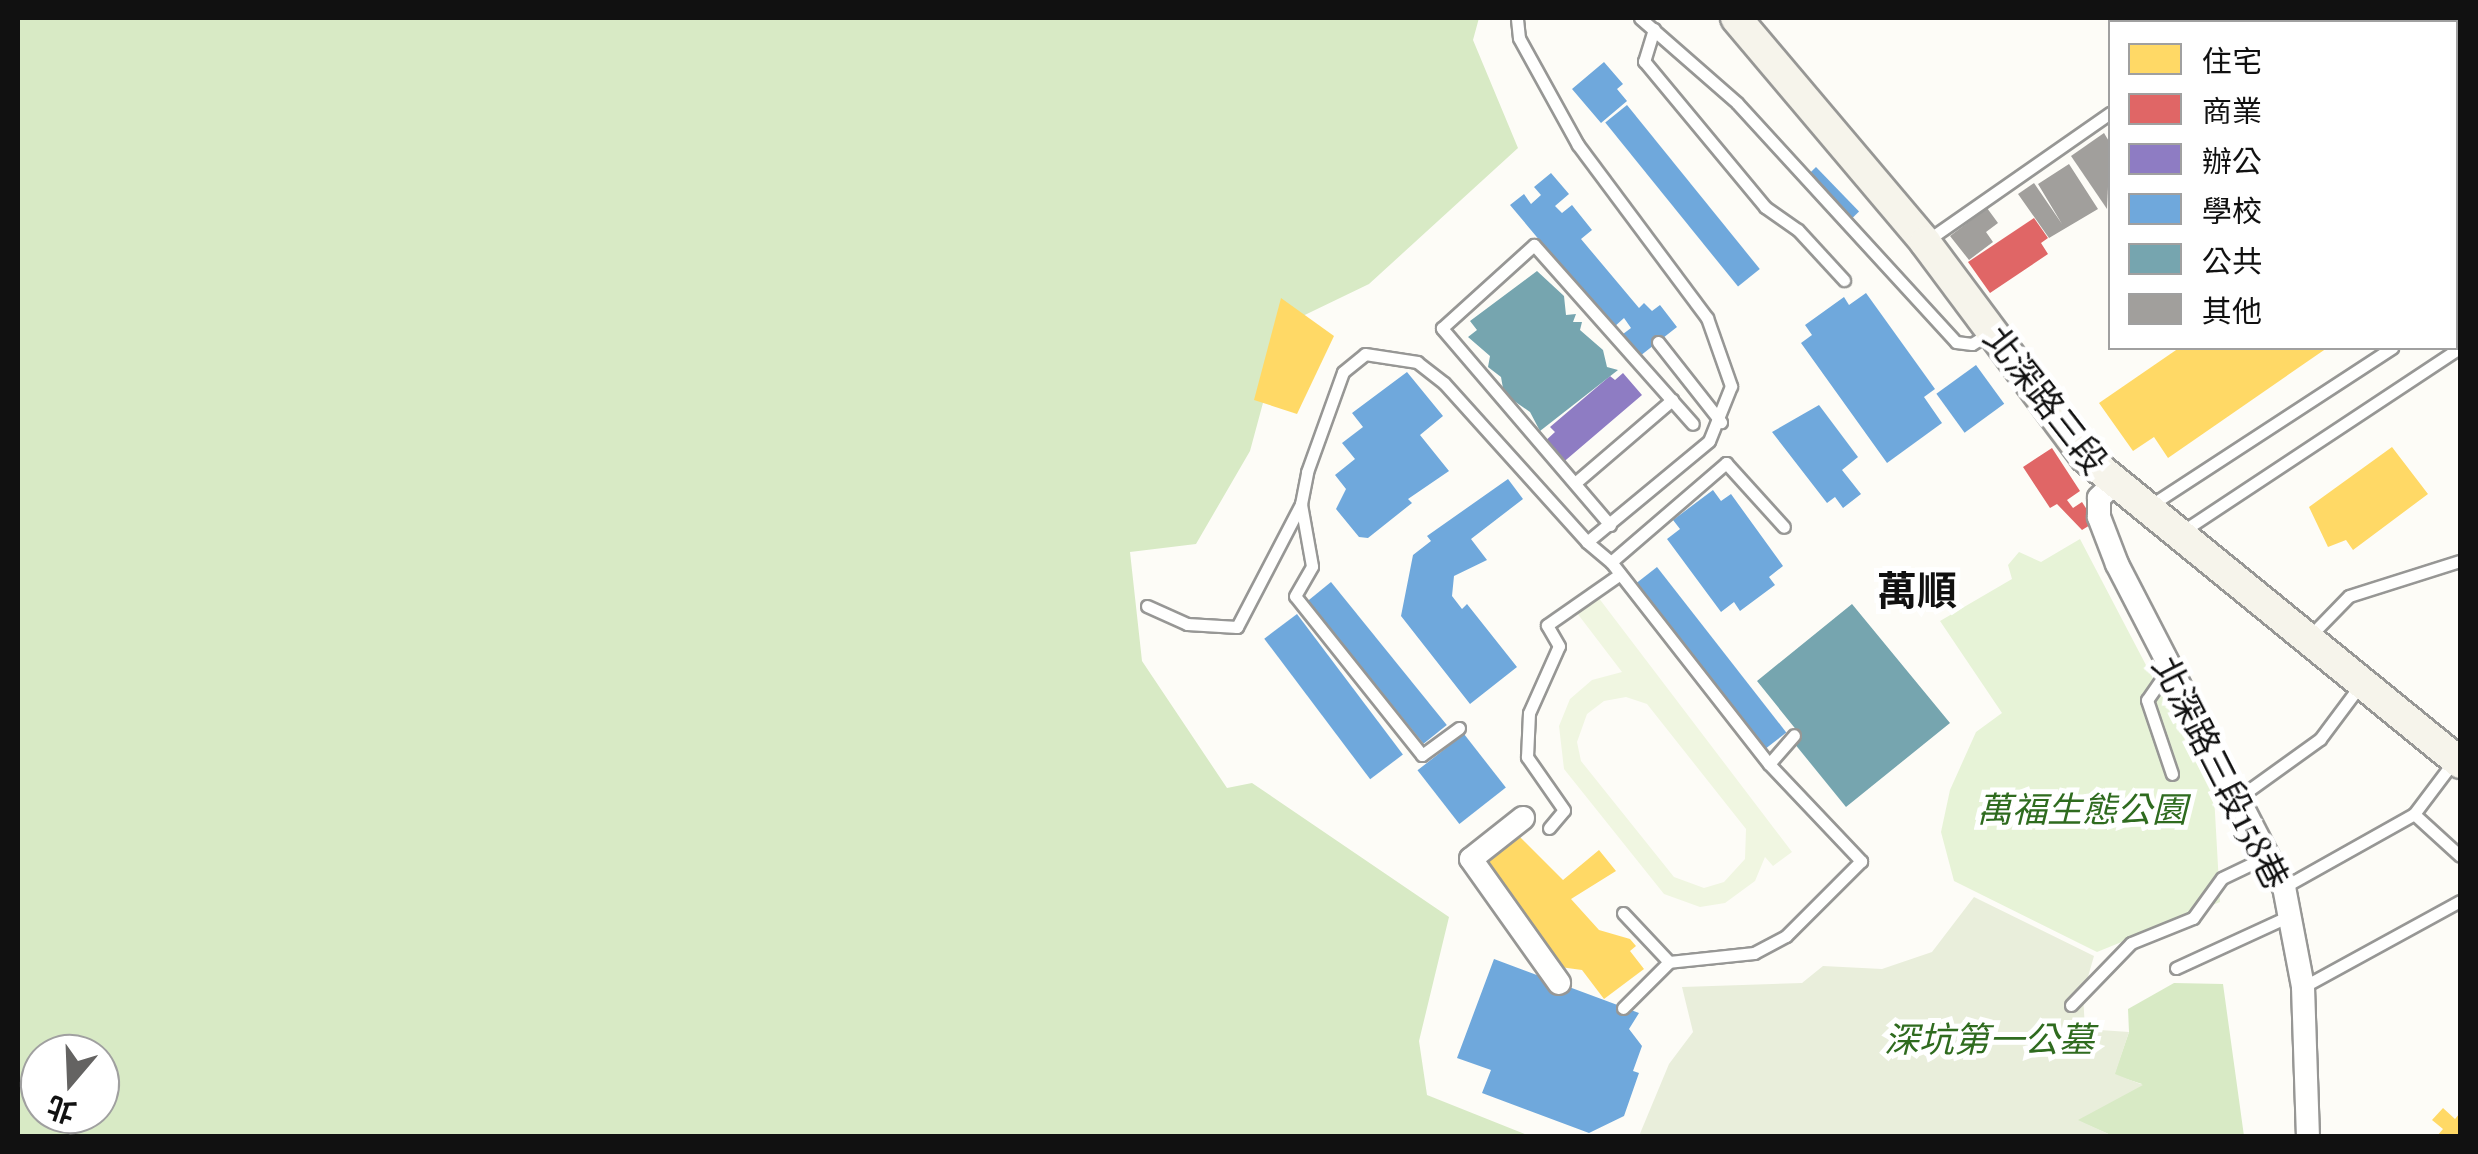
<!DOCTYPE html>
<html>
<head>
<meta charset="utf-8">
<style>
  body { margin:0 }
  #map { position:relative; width:2478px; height:1154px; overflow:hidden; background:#fdfcf7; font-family:"Playfair Display","Noto Sans TC",serif }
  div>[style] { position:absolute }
  .green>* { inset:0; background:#e7f3d7 }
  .forest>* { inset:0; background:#d8eac5 }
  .cemetery>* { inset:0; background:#e9eedb }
  .pitch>* { inset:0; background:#f0f6e1 }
  .homes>* { inset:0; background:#ffd966; transform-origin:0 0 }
  .shops>* { inset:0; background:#e06666 }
  .offices>* { inset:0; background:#8e7cc3 }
  .schools>* { inset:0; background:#6fa8dc; transform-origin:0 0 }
  .public>* { inset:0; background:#76a5af }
  .building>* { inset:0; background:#a19f9c }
  .roads { filter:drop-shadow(2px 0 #979795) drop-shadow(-2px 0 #979795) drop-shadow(0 2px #979795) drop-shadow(0 -2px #979795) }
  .lane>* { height:11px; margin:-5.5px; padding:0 5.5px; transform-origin:5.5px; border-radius:5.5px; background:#fffffe }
  .street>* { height:22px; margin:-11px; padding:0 11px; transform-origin:11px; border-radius:11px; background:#fffffe }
  .secondary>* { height:30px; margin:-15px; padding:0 15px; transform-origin:15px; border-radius:15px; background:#f6f4eb }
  span { translate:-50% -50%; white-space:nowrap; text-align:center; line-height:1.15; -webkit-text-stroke:10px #fff; paint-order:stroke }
  .street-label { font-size:35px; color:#111 }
  .park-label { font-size:35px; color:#2f6b1f; font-style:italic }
  .quarter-label { font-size:40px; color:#111; font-weight:700 }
  .frame { position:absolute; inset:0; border:20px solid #111; pointer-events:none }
  .legend { position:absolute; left:2108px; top:20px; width:350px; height:330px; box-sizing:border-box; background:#fff; border:2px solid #a0a0a0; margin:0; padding:12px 18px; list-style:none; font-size:30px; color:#111 }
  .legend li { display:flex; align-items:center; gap:20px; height:50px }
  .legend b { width:50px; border:2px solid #a0a0a0 }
  .north { position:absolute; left:20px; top:1034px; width:100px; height:100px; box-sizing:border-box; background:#fff; border:2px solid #a0a0a0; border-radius:50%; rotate:199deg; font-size:28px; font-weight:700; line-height:40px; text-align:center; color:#111 }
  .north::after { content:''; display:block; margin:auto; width:35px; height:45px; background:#646362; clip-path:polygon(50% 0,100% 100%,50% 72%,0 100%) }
</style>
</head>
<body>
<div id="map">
  <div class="green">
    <i style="clip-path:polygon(2080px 539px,2214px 795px,2220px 902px,2097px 952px,1954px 881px,1941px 832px,1950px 790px,1976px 732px,2002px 713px,1940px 621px,2012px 579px,2008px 565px,2019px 552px,2041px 562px)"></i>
  </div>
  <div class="forest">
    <i style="clip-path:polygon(evenodd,18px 18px,1479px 18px,1473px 40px,1518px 148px,1369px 284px,1284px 325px,1250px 451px,1196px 544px,1130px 552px,1142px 661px,1227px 788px,1252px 783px,1449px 917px,1419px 1041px,1427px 1095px,1530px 1136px,18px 1136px,18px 18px,40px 1054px,100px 1054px,100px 1114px,40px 1114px,40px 1054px)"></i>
    <i style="clip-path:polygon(2174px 983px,2223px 984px,2244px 1136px,2113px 1136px,2076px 1120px,2142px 1084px,2114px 1075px,2129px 1032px,2128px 1009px)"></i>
  </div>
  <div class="cemetery">
    <i style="clip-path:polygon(1974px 897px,2094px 956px,2083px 994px,2085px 1029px,2129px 1032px,2115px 1074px,2143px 1085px,2078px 1120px,2113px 1136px,1639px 1136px,1669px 1064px,1693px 1032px,1682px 987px,1802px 983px,1823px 966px,1882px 969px,1932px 952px)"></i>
  </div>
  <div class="pitch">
    <i style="clip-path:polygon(evenodd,1598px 597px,1792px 852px,1773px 866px,1765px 857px,1755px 881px,1725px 903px,1700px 907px,1664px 894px,1564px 769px,1559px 726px,1570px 699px,1592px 680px,1622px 672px,1577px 613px,1598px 597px,1626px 697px,1647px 704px,1746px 829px,1745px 859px,1724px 882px,1704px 888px,1674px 877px,1581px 761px,1577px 742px,1587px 714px,1604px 701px,1626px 697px)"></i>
  </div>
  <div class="homes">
    <i style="left:2460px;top:151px;width:103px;height:5px;rotate:90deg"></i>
    <i style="clip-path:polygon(1281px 298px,1334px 336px,1297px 414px,1254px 400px)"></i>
    <i style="clip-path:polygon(2179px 348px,2327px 348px,2168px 458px,2154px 437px,2133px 451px,2099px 403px)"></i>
    <i style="clip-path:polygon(2392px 447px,2428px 494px,2353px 550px,2346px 540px,2328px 547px,2309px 507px)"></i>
    <i style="clip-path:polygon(1512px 829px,1563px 880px,1599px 850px,1616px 871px,1571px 899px,1599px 930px,1630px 939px,1636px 946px,1630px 951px,1644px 969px,1604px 999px,1582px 970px,1560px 967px,1473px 861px)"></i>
    <i style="clip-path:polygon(2443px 1108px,2455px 1119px,2460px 1113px,2460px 1136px,2437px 1136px,2443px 1129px,2432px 1120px)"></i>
  </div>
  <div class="shops">
    <i style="clip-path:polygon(2034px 218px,2048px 238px,2041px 243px,2048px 254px,1990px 293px,1968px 262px)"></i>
    <i style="clip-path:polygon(2052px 448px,2080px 491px,2067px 500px,2073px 508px,2082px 502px,2095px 522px,2082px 530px,2057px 504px,2050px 508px,2023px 467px)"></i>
  </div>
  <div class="offices">
    <i style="clip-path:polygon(1623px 373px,1642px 395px,1560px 465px,1542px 444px,1555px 432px,1550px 427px,1610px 376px,1615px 380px)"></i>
  </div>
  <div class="schools">
    <i style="clip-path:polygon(1604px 62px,1623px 84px,1617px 89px,1627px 101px,1601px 123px,1572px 89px)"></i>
    <i style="left:1627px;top:105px;width:211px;height:28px;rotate:51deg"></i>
    <i style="left:1816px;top:167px;width:62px;height:15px;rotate:46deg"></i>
    <i style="clip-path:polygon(1551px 173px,1569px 194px,1555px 206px,1562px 213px,1572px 205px,1592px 230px,1581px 239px,1639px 308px,1644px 303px,1652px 311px,1660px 305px,1677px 327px,1640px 356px,1623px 334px,1631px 328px,1624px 318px,1613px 328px,1510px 205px,1524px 194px,1531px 204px,1541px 195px,1534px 187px)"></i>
    <i style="clip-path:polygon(1866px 293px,1935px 389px,1924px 397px,1942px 423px,1887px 463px,1801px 343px,1812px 335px,1805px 325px,1844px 297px,1849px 305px)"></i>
    <i style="left:1976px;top:365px;width:48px;height:49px;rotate:54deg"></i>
    <i style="clip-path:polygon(1407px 372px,1443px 416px,1420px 435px,1449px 471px,1408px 499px,1412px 503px,1368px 538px,1359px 537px,1336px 509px,1346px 489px,1335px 475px,1355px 459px,1342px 443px,1363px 427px,1352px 413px)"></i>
    <i style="clip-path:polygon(1819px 405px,1858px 457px,1842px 470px,1861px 494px,1843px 508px,1835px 497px,1827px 503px,1772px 432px)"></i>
    <i style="clip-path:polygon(1508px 479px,1523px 499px,1471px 539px,1487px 560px,1454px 576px,1452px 596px,1462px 609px,1467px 604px,1517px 667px,1470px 704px,1401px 616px,1413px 555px,1431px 541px,1427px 536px)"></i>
    <i style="clip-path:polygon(1713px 490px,1721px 501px,1731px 494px,1783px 566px,1769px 577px,1775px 585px,1740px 611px,1734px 602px,1721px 612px,1667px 539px,1680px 529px,1673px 520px)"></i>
    <i style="left:1657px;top:567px;width:210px;height:26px;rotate:52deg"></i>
    <i style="left:1331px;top:582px;width:184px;height:30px;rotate:51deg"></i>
    <i style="left:1297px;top:614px;width:176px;height:41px;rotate:53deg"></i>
    <i style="left:1464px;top:734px;width:68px;height:59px;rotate:52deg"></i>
    <i style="clip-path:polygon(1494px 959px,1639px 1013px,1629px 1029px,1642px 1046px,1633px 1071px,1639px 1073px,1624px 1116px,1589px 1133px,1482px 1093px,1491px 1070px,1457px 1058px)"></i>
  </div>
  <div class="public">
    <i style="clip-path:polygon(1537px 271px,1564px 296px,1566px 315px,1576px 314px,1573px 322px,1582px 322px,1580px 330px,1603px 350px,1607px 367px,1618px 370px,1540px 431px,1530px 412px,1504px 394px,1501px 377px,1488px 367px,1490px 356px,1468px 337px,1477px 330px,1470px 321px)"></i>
    <i style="clip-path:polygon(1852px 604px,1950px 723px,1846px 807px,1794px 743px,1802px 737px,1757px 681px)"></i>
  </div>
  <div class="building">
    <i style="clip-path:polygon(2104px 133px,2110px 143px,2107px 209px,2071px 156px)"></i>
    <i style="clip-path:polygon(2069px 164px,2098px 209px,2049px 238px,2018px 194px,2034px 183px,2062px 224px,2038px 184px)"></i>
    <i style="clip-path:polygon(1987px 208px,1998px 223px,1986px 232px,1993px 242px,1969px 260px,1950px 236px)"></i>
  </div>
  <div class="roads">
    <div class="lane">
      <i style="left:1640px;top:18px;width:129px;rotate:41.2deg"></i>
      <i style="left:1737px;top:103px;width:324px;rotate:47.5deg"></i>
      <i style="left:1956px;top:342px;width:16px;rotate:7deg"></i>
      <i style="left:1972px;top:344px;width:22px;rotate:-32deg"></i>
      <i style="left:1654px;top:29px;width:34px;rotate:107deg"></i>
      <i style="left:1644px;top:61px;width:190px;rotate:50.3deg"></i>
      <i style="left:1765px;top:207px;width:40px;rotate:34.9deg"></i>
      <i style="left:1798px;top:230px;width:68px;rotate:47.4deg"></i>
      <i style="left:1925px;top:242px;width:226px;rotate:-34.9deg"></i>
      <i style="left:2456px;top:306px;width:5px;rotate:-37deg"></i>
      <i style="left:1658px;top:342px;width:102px;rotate:51.8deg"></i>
      <i style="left:1575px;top:483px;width:128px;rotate:-40.6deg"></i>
      <i style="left:2151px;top:505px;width:288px;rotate:-33.1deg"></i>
      <i style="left:1610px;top:525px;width:259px;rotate:-130.5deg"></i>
      <i style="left:1442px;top:328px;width:124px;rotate:-42.1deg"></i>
      <i style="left:1534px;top:245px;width:239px;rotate:48.4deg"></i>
      <i style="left:2183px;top:531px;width:332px;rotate:-33.5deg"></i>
      <i style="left:1587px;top:542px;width:31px;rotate:40deg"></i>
      <i style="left:1611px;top:562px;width:256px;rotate:52deg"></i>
      <i style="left:1769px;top:764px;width:134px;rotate:46.5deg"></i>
      <i style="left:1861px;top:861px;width:106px;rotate:135deg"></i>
      <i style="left:1786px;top:936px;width:36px;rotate:152deg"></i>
      <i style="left:1754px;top:953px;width:85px;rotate:174deg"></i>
      <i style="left:1669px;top:962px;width:65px;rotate:135deg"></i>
      <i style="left:1611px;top:562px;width:152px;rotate:-40.7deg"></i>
      <i style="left:1726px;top:463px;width:86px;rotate:47.8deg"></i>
      <i style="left:1147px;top:606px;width:44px;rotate:24.2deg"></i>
      <i style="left:1187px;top:624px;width:50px;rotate:3.4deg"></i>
      <i style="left:1237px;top:627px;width:139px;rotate:-62.5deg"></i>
      <i style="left:2309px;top:637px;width:57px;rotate:-45.7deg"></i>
      <i style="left:2349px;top:596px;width:116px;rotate:-17.5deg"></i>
      <i style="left:2170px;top:667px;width:40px;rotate:124.9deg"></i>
      <i style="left:2147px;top:700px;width:78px;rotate:71.3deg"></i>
      <i style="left:1459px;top:728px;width:46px;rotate:143.9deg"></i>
      <i style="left:1422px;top:755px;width:203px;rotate:-128.6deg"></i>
      <i style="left:1295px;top:596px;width:34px;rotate:-60deg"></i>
      <i style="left:1312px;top:566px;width:63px;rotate:-100.1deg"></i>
      <i style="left:1301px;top:504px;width:33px;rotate:-79deg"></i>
      <i style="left:1307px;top:472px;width:106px;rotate:-70.2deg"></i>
      <i style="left:1343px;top:372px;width:28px;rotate:-39deg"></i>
      <i style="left:1365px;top:354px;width:53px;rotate:8.7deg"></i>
      <i style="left:1417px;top:362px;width:34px;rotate:38deg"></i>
      <i style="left:1444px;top:383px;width:214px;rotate:48deg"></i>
      <i style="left:1587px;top:542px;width:158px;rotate:-39.6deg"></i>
      <i style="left:1709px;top:441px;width:59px;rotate:-68.2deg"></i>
      <i style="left:1731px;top:386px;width:72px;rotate:-109.4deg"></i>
      <i style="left:1707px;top:318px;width:216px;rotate:-126.7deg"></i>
      <i style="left:1578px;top:145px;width:122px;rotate:-118.9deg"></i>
      <i style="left:1519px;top:38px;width:20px;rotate:-96deg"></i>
      <i style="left:1769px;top:764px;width:38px;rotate:-49deg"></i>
      <i style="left:2238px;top:798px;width:101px;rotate:-35.7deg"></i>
      <i style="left:2320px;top:739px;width:69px;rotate:-53.3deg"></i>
      <i style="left:2414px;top:814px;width:62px;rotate:42.4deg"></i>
      <i style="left:1549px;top:828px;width:23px;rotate:-50deg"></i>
      <i style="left:1564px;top:810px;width:65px;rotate:-124.9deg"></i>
      <i style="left:1527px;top:757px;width:44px;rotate:-87.4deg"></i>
      <i style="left:1529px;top:713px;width:73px;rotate:-65.9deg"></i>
      <i style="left:1559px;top:646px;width:24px;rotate:-120deg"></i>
      <i style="left:1547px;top:625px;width:89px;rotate:-34.9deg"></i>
      <i style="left:2284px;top:887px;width:149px;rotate:-29.3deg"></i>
      <i style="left:2414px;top:814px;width:66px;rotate:-53deg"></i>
      <i style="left:1623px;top:913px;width:67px;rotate:46.8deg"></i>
      <i style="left:2176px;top:968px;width:127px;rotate:-24.7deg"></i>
      <i style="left:2303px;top:987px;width:179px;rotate:-28.7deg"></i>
      <i style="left:2071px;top:1005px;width:86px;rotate:-45.9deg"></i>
      <i style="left:2131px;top:943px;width:67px;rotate:-22deg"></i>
      <i style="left:2193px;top:918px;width:49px;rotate:-54.1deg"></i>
      <i style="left:2222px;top:878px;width:51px;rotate:-25.6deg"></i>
    </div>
    <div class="street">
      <i style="left:2113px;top:484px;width:20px;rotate:135deg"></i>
      <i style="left:2099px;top:498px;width:19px;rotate:90deg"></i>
      <i style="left:2099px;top:517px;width:50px;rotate:69deg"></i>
      <i style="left:2117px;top:564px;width:364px;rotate:62.7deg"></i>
      <i style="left:2284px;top:887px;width:102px;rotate:79.2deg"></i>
      <i style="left:2303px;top:987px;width:149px;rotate:88.1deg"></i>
      <i style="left:1523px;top:818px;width:66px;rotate:141.7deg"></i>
      <i style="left:1471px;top:859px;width:152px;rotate:54.6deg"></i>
    </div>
    <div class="secondary">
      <i style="left:1736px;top:18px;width:293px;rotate:49.8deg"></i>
      <i style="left:1925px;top:242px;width:268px;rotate:53.3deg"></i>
      <i style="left:2085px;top:457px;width:484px;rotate:39.2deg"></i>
    </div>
  </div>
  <div class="street-label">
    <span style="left:2047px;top:399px;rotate:52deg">北深路三段</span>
    <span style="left:2222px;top:772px;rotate:63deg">北深路三段158巷</span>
  </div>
  <div class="park-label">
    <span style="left:2082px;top:808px">萬福生態公園</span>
    <span style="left:1989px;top:1038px">深坑第一公墓</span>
  </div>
  <div class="quarter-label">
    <span style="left:1917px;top:589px">萬順</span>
  </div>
  <div class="frame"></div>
  <ul class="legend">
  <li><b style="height:28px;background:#ffd966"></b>住宅</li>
  <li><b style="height:28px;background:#e06666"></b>商業</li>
  <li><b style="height:28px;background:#8e7cc3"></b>辦公</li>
  <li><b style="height:28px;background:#6fa8dc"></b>學校</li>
  <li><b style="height:28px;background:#76a5af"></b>公共</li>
  <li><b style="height:28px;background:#a19f9c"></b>其他</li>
  </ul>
  <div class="north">北</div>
</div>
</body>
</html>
